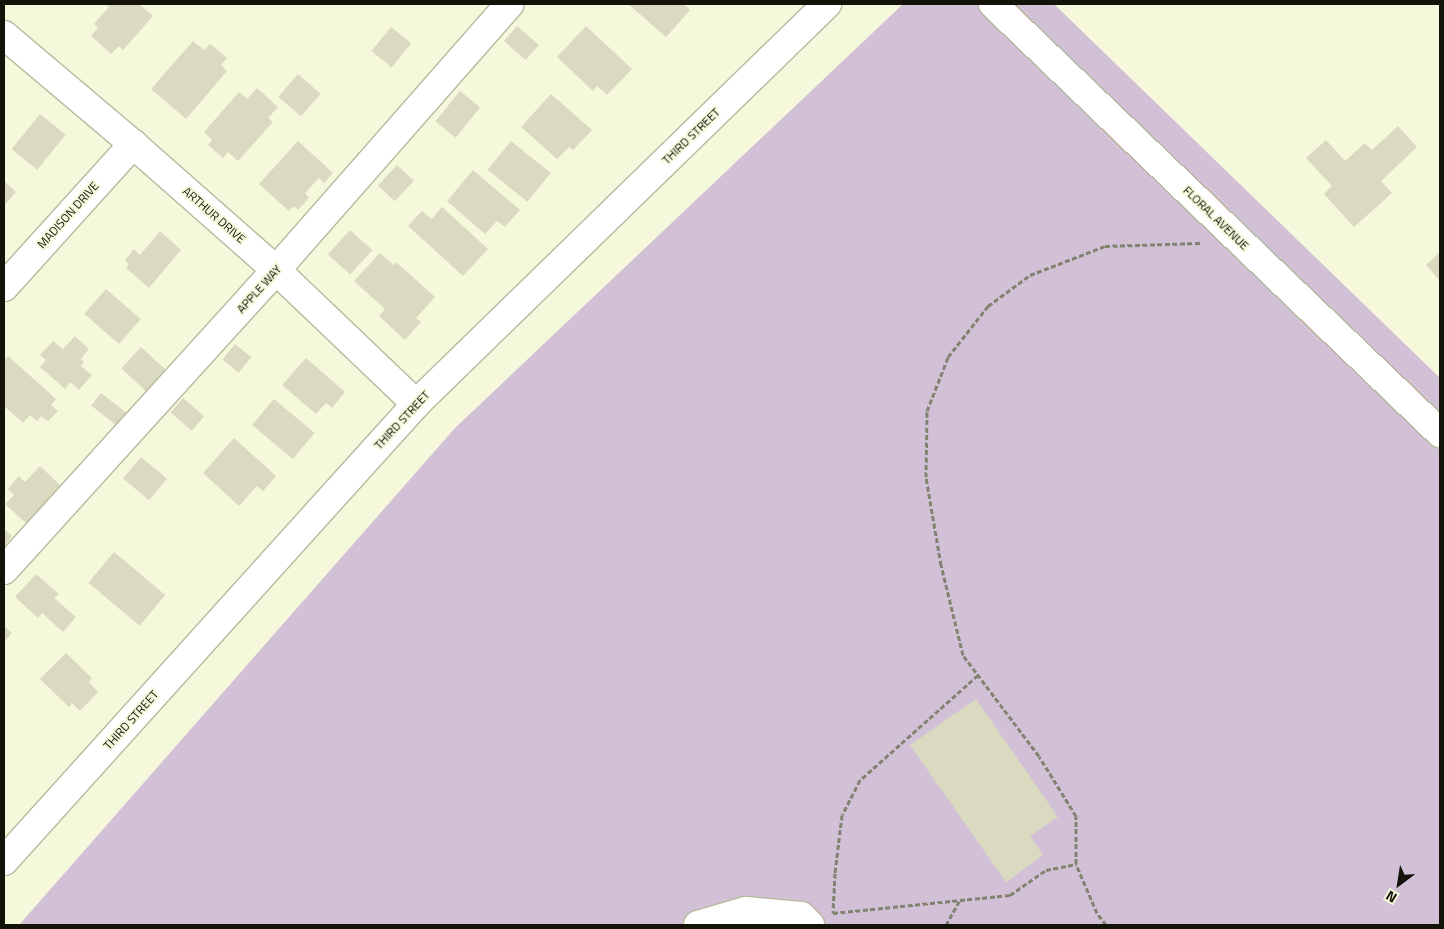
<!DOCTYPE html>
<html>
<head>
<meta charset="utf-8">
<style>
  body { margin:0 }
  #map { position:relative; width:1444px; height:929px; overflow:hidden; background:#f6f8dc; font-family:"Titillium Web",sans-serif }
  div>[style] { position:absolute }
  .green>* { inset:0; background:#d2c1d6 }
  .building>* { inset:0; background:#d9dabf; transform-origin:0 0 }
  .path>* { height:3px; margin-top:-1.5px; transform-origin:0; background:repeating-linear-gradient(90deg,#818270 0 5px,transparent 0 7.5px) }
  .roads { filter:drop-shadow(1px 0 #b8ba9f) drop-shadow(-1px 0 #b8ba9f) drop-shadow(0 1px #b8ba9f) drop-shadow(0 -1px #b8ba9f) }
  .minor>* { height:28px; margin:-14px; padding:0 14px; transform-origin:14px; border-radius:14px; background:#fff }
  span { translate:-50% -50%; white-space:nowrap; text-align:center; line-height:1.15; -webkit-text-stroke:4px #f6f8dc; paint-order:stroke }
  .street-label { font-size:12px; color:#13130a }
  .frame { position:absolute; inset:0; border:5px solid #13130a; pointer-events:none }
  .north { position:absolute; left:1374px; top:859px; width:50px; height:50px; -webkit-text-stroke:4px #f6f8dc; paint-order:stroke; rotate:211deg; font-size:14px; font-weight:700; line-height:20px; text-align:center; color:#13130a }
  .north::after { content:''; display:block; margin:auto; width:18px; height:22px; background:#13130a; clip-path:polygon(50% 0,100% 100%,50% 72%,0 100%) }
</style>
</head>
<body>
<div id="map">
  <div class="green">
    <i style="clip-path:polygon(903px 4px,1054px 4px,1440px 378px,1440px 925px,19px 925px,455px 428px)"></i>
  </div>
  <div class="building">
    <i style="clip-path:polygon(105px 4px,139px 4px,153px 16px,123px 50px,119px 46px,111px 54px,91px 36px,98px 28px,94px 24px,109px 7px)"></i>
    <i style="clip-path:polygon(628px 4px,684px 4px,690px 10px,666px 37px)"></i>
    <i style="left:517px;top:26px;width:29px;height:20px;rotate:41deg"></i>
    <i style="clip-path:polygon(586px 26px,632px 69px,607px 95px,597px 86px,593px 91px,557px 57px)"></i>
    <i style="left:391px;top:27px;width:26px;height:31px;rotate:39deg"></i>
    <i style="clip-path:polygon(193px 41px,204px 50px,210px 44px,227px 58px,221px 65px,227px 71px,186px 119px,151px 89px)"></i>
    <i style="left:298px;top:74px;width:30px;height:30px;rotate:41deg"></i>
    <i style="clip-path:polygon(257px 88px,278px 107px,268px 118px,273px 122px,238px 161px,228px 152px,223px 158px,208px 145px,212px 140px,204px 132px,239px 92px,247px 99px)"></i>
    <i style="left:460px;top:91px;width:26px;height:39px;rotate:39deg"></i>
    <i style="clip-path:polygon(551px 94px,592px 130px,573px 150px,569px 147px,557px 159px,521px 127px)"></i>
    <i style="left:40px;top:114px;width:33px;height:45px;rotate:39deg"></i>
    <i style="clip-path:polygon(1398px 126px,1417px 147px,1381px 181px,1392px 193px,1354px 227px,1324px 194px,1332px 186px,1306px 158px,1326px 140px,1345px 161px,1365px 143px,1372px 150px)"></i>
    <i style="clip-path:polygon(298px 141px,333px 173px,324px 183px,319px 178px,305px 193px,309px 198px,298px 210px,294px 206px,289px 211px,259px 184px)"></i>
    <i style="left:511px;top:141px;width:51px;height:37px;rotate:39deg"></i>
    <i style="left:397px;top:165px;width:23px;height:28px;rotate:43deg"></i>
    <i style="clip-path:polygon(473px 170px,520px 210px,505px 227px,497px 221px,485px 234px,447px 201px)"></i>
    <i style="clip-path:polygon(4px 181px,16px 192px,4px 206px)"></i>
    <i style="clip-path:polygon(442px 207px,488px 249px,463px 276px,408px 226px,422px 211px,432px 219px)"></i>
    <i style="left:350px;top:230px;width:30px;height:33px;rotate:42deg"></i>
    <i style="clip-path:polygon(160px 231px,181px 250px,149px 288px,126px 268px,129px 264px,125px 260px,134px 249px,140px 255px)"></i>
    <i style="clip-path:polygon(1440px 252px,1440px 281px,1426px 265px)"></i>
    <i style="clip-path:polygon(380px 253px,394px 265px,396px 262px,435px 297px,416px 318px,421px 322px,405px 340px,379px 316px,385px 309px,354px 281px)"></i>
    <i style="left:106px;top:289px;width:46px;height:33px;rotate:41deg"></i>
    <i style="clip-path:polygon(75px 336px,89px 349px,81px 359px,84px 362px,81px 366px,92px 375px,79px 390px,70px 382px,65px 389px,40px 367px,46px 360px,40px 355px,53px 341px,63px 349px)"></i>
    <i style="left:235px;top:344px;width:21px;height:20px;rotate:39deg"></i>
    <i style="left:141px;top:347px;width:35px;height:29px;rotate:43deg"></i>
    <i style="clip-path:polygon(8px 356px,56px 399px,51px 405px,58px 411px,48px 421px,41px 416px,37px 421px,30px 415px,23px 423px,4px 406px,4px 361px)"></i>
    <i style="clip-path:polygon(306px 358px,345px 392px,332px 408px,326px 403px,316px 414px,282px 385px)"></i>
    <i style="left:101px;top:393px;width:33px;height:16px;rotate:38deg"></i>
    <i style="left:183px;top:398px;width:28px;height:19px;rotate:41deg"></i>
    <i style="left:274px;top:399px;width:53px;height:34px;rotate:40deg"></i>
    <i style="clip-path:polygon(234px 438px,276px 476px,263px 491px,257px 486px,239px 506px,203px 473px)"></i>
    <i style="left:141px;top:457px;width:34px;height:28px;rotate:40deg"></i>
    <i style="clip-path:polygon(40px 466px,62px 487px,27px 524px,5px 504px,14px 495px,8px 489px,19px 476px,25px 482px)"></i>
    <i style="clip-path:polygon(4px 529px,12px 536px,4px 546px)"></i>
    <i style="left:114px;top:552px;width:67px;height:40px;rotate:40deg"></i>
    <i style="clip-path:polygon(36px 574px,59px 594px,54px 598px,76px 617px,63px 632px,42px 613px,38px 618px,15px 597px)"></i>
    <i style="clip-path:polygon(4px 626px,12px 633px,4px 642px)"></i>
    <i style="clip-path:polygon(66px 653px,92px 678px,89px 682px,98px 692px,80px 711px,72px 703px,69px 707px,40px 679px)"></i>
    <i style="clip-path:polygon(976px 699px,1058px 817px,1030px 836px,1043px 855px,1006px 882px,910px 745px)"></i>
  </div>
  <div class="path">
    <i style="left:978px;top:675px;width:158px;rotate:138.3deg"></i>
    <i style="left:860px;top:780px;width:39px;rotate:117deg"></i>
    <i style="left:842px;top:815px;width:58px;rotate:96.9deg"></i>
    <i style="left:835px;top:873px;width:40px;rotate:92.9deg"></i>
    <i style="left:833px;top:913px;width:178px;rotate:-5.8deg"></i>
    <i style="left:1010px;top:895px;width:44px;rotate:-34.8deg"></i>
    <i style="left:1046px;top:870px;width:31px;rotate:-11deg"></i>
    <i style="left:946px;top:925px;width:29px;rotate:-61deg"></i>
    <i style="left:1106px;top:925px;width:15px;rotate:-127deg"></i>
    <i style="left:1097px;top:913px;width:53px;rotate:-113.2deg"></i>
    <i style="left:1076px;top:864px;width:48px;rotate:-90deg"></i>
    <i style="left:1076px;top:816px;width:70px;rotate:-121.7deg"></i>
    <i style="left:1039px;top:756px;width:126px;rotate:-127deg"></i>
    <i style="left:963px;top:655px;width:93px;rotate:-103.7deg"></i>
    <i style="left:941px;top:565px;width:89px;rotate:-99.7deg"></i>
    <i style="left:926px;top:477px;width:66px;rotate:-89.1deg"></i>
    <i style="left:927px;top:411px;width:58px;rotate:-68.7deg"></i>
    <i style="left:948px;top:357px;width:65px;rotate:-51.9deg"></i>
    <i style="left:988px;top:306px;width:52px;rotate:-36.4deg"></i>
    <i style="left:1030px;top:275px;width:80px;rotate:-21.1deg"></i>
    <i style="left:1105px;top:246px;width:95px;rotate:-1.8deg"></i>
  </div>
  <div class="roads">
    <div class="minor">
      <i style="left:993px;top:4px;width:620px;rotate:43.82deg"></i>
      <i style="left:4px;top:35px;width:169px;rotate:40.2deg"></i>
      <i style="left:133px;top:144px;width:191px;rotate:41.4deg"></i>
      <i style="left:276px;top:270px;width:194px;rotate:43.7deg"></i>
      <i style="left:4px;top:287px;width:193px;rotate:-47.9deg"></i>
      <i style="left:4px;top:570px;width:405px;rotate:-47.8deg"></i>
      <i style="left:276px;top:270px;width:354px;rotate:-48.7deg"></i>
      <i style="left:4px;top:861px;width:615px;rotate:-47.96deg"></i>
      <i style="left:416px;top:404px;width:574px;rotate:-44.22deg"></i>
      <i style="left:698px;top:925px;width:50px;rotate:-16.3deg"></i>
      <i style="left:746px;top:911px;width:55px;rotate:5.2deg"></i>
      <i style="left:801px;top:916px;width:13px;rotate:45deg"></i>
    </div>
  </div>
  <div class="street-label">
    <span style="left:691px;top:136px;rotate:-44deg">THIRD STREET</span>
    <span style="left:68px;top:215px;rotate:-48deg">MADISON DRIVE</span>
    <span style="left:214px;top:215px;rotate:41deg">ARTHUR DRIVE</span>
    <span style="left:1216px;top:218px;rotate:44deg">FLORAL AVENUE</span>
    <span style="left:259px;top:289px;rotate:-48deg">APPLE WAY</span>
    <span style="left:402px;top:420px;rotate:-47deg">THIRD STREET</span>
    <span style="left:131px;top:720px;rotate:-48deg">THIRD STREET</span>
  </div>
  <div class="frame"></div>
  <div class="north">N</div>
</div>
</body>
</html>
